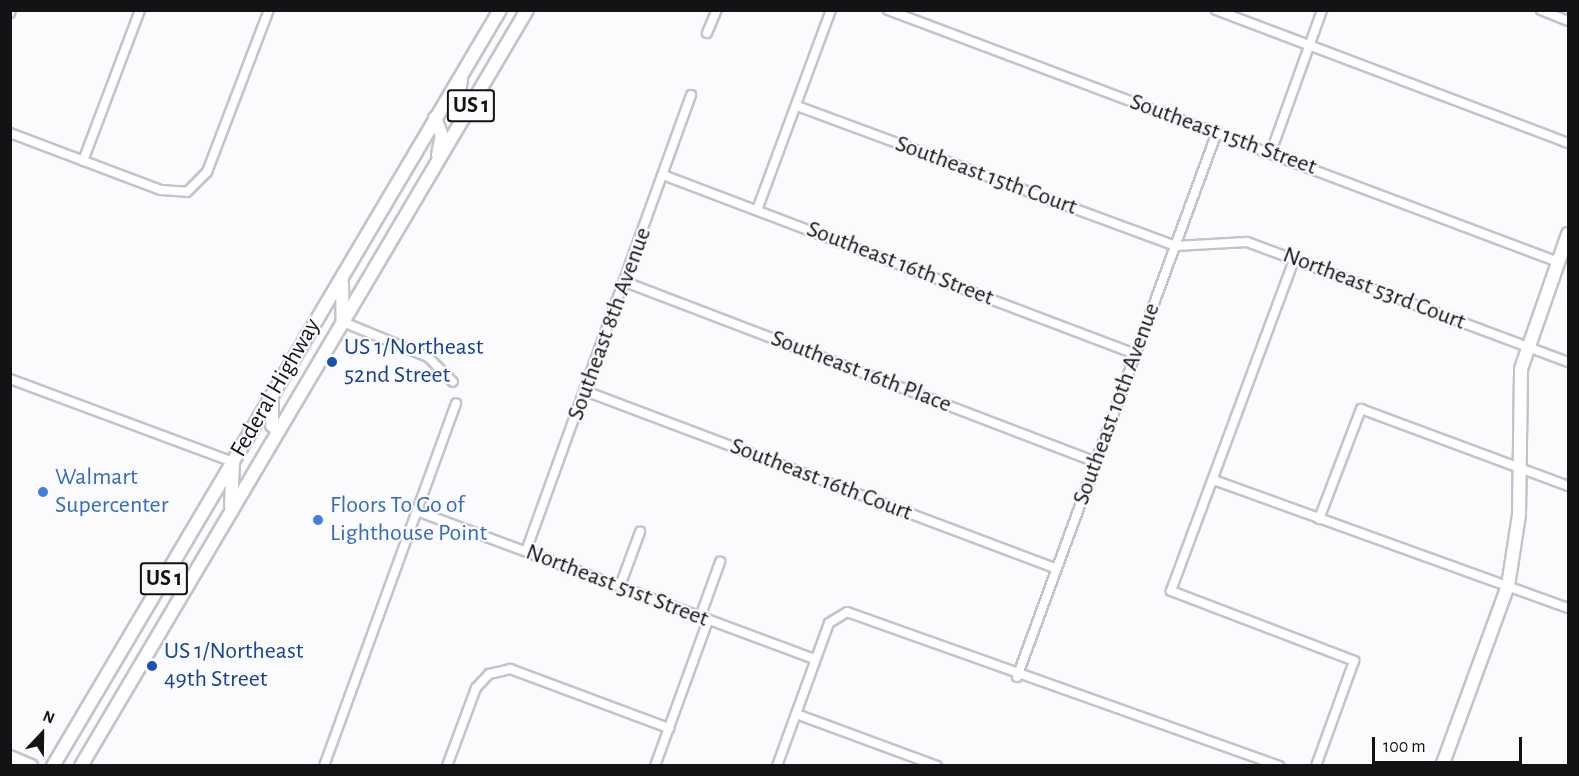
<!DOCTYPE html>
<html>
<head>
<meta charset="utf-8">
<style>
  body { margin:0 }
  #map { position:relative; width:1579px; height:776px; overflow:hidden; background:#fbfbfe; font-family:"Alegreya Sans",sans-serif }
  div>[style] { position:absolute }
  .roads { filter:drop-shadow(2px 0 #c2c4cb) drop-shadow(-2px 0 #c2c4cb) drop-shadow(0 2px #c2c4cb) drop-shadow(0 -2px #c2c4cb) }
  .street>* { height:8px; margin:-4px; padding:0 4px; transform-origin:4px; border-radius:4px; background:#fff }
  .secondary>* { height:12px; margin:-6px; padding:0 6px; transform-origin:6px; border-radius:6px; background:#fff }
  .primary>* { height:12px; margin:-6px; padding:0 6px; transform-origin:6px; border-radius:6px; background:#fff }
  .dots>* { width:16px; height:16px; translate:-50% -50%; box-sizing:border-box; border:3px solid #fbfbfe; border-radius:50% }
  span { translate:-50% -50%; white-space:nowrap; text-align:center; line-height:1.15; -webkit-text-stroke:4.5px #fbfbfe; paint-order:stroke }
  .shield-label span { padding:2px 4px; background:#fbfbfe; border:2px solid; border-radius:4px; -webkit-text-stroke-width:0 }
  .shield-label { font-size:22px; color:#121315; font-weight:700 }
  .street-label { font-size:24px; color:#121315 }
  .transit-label { font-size:24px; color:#164399 }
  .left { translate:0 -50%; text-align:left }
  .shop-label { font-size:24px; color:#366cbe }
  .frame { position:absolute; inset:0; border:12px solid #121315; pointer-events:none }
  .north { position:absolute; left:12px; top:704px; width:60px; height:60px; -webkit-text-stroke:4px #fbfbfe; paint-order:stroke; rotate:22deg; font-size:16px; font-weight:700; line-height:24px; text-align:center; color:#121315 }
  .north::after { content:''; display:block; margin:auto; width:21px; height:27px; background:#121315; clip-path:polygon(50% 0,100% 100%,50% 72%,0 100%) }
  .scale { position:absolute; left:1372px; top:737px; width:150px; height:27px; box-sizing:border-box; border:3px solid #121315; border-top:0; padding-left:8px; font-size:18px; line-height:21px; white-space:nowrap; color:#121315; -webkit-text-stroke:4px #fbfbfe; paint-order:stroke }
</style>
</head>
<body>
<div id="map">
  <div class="roads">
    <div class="street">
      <i style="left:888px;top:10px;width:716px;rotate:20.61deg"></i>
      <i style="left:1216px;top:10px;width:376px;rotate:20.7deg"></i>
      <i style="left:1541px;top:10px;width:29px;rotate:22deg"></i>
      <i style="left:10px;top:13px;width:3px;rotate:-72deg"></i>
      <i style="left:707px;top:33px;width:25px;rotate:-67deg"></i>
      <i style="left:797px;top:106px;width:403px;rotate:20.3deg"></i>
      <i style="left:1175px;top:246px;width:72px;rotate:-3.2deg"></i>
      <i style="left:1247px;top:242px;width:343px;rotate:20.5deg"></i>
      <i style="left:10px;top:133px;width:161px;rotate:20.7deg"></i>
      <i style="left:161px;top:190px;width:26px;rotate:4deg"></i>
      <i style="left:187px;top:192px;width:28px;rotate:-45deg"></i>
      <i style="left:207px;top:172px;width:173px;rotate:-69.1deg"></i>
      <i style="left:1271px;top:152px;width:151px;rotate:-70.2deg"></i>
      <i style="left:83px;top:161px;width:161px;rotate:-69.3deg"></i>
      <i style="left:663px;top:175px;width:505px;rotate:20.77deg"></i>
      <i style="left:757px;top:210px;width:213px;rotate:-69.7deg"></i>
      <i style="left:1294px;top:260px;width:353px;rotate:110.4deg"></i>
      <i style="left:1171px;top:591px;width:196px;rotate:20.9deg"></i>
      <i style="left:1354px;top:661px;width:112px;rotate:109.9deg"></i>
      <i style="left:625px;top:282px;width:504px;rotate:20.92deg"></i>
      <i style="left:343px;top:322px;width:92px;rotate:22.4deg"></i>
      <i style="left:428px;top:357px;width:35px;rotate:45deg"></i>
      <i style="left:10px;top:379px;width:238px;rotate:20.4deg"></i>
      <i style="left:585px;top:391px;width:504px;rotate:20.66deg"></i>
      <i style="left:1214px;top:480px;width:376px;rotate:19.9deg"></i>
      <i style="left:419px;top:512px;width:422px;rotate:20.4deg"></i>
      <i style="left:1319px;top:519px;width:118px;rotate:-69.1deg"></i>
      <i style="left:1361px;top:409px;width:221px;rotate:20.4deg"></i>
      <i style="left:526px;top:551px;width:485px;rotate:-70.1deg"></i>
      <i style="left:620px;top:586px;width:58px;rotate:-69.7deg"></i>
      <i style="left:700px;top:617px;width:59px;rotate:-70deg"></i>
      <i style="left:1017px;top:677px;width:581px;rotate:-69.85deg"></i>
      <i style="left:796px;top:714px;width:150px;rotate:20.2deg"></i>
      <i style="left:324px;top:766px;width:386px;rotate:-70deg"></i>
      <i style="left:447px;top:766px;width:83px;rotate:-69.6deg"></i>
      <i style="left:476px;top:688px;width:19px;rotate:-47deg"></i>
      <i style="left:489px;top:674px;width:22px;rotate:-13deg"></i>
      <i style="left:510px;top:669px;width:170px;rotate:20.4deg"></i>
      <i style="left:655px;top:766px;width:155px;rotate:-70deg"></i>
      <i style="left:777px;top:766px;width:152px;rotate:-70deg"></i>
      <i style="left:829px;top:623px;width:21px;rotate:-31deg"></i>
      <i style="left:847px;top:612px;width:459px;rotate:19.6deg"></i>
    </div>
    <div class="secondary">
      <i style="left:10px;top:757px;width:23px;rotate:23deg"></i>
      <i style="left:1442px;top:766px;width:192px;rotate:-69.9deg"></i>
      <i style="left:1508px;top:586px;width:72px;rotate:-81.2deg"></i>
      <i style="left:1519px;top:515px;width:146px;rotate:-89.2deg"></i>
      <i style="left:1521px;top:369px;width:143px;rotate:-70.8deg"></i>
    </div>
    <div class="primary">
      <i style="left:461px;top:80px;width:23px;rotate:100deg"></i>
      <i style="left:457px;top:103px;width:17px;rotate:69deg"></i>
      <i style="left:435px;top:118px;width:19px;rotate:69deg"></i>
      <i style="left:442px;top:136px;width:19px;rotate:102deg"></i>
      <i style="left:342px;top:283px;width:39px;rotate:89deg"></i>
      <i style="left:272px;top:400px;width:25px;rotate:90deg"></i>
      <i style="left:272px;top:425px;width:9px;rotate:41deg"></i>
      <i style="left:231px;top:506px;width:44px;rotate:-87.4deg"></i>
      <i style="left:53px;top:766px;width:878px;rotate:-59.41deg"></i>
      <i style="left:81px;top:766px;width:878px;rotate:-59.46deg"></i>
    </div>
  </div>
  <div class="dots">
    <i style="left:332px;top:362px;background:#1a4fb4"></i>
    <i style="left:43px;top:492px;background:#3f7fe0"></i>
    <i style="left:318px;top:520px;background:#3f7fe0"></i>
    <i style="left:152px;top:666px;background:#1a4fb4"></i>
  </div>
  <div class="shield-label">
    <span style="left:471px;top:106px">US 1</span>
    <span style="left:164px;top:579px">US 1</span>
  </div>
  <div class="street-label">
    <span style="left:1223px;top:135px;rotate:20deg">Southeast 15th Street</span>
    <span style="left:986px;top:176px;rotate:20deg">Southeast 15th Court</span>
    <span style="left:900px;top:264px;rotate:21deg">Southeast 16th Street</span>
    <span style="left:1374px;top:289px;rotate:21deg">Northeast 53rd Court</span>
    <span style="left:610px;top:324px;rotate:-70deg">Southeast 8th Avenue</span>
    <span style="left:861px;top:372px;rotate:21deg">Southeast 16th Place</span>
    <span style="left:276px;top:388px;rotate:-60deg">Federal Highway</span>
    <span style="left:1117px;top:404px;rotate:-70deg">Southeast 10th Avenue</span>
    <span style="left:821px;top:480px;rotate:21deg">Southeast 16th Court</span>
    <span style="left:617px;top:586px;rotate:21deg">Northeast 51st Street</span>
  </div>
  <div class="transit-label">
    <span class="left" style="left:344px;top:362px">US 1/Northeast<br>52nd Street</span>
    <span class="left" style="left:164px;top:666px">US 1/Northeast<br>49th Street</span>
  </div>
  <div class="shop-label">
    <span class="left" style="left:55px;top:492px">Walmart<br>Supercenter</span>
    <span class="left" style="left:330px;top:520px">Floors To Go of<br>Lighthouse Point</span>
  </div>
  <div class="frame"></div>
  <div class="north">N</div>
  <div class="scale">100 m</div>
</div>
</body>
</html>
